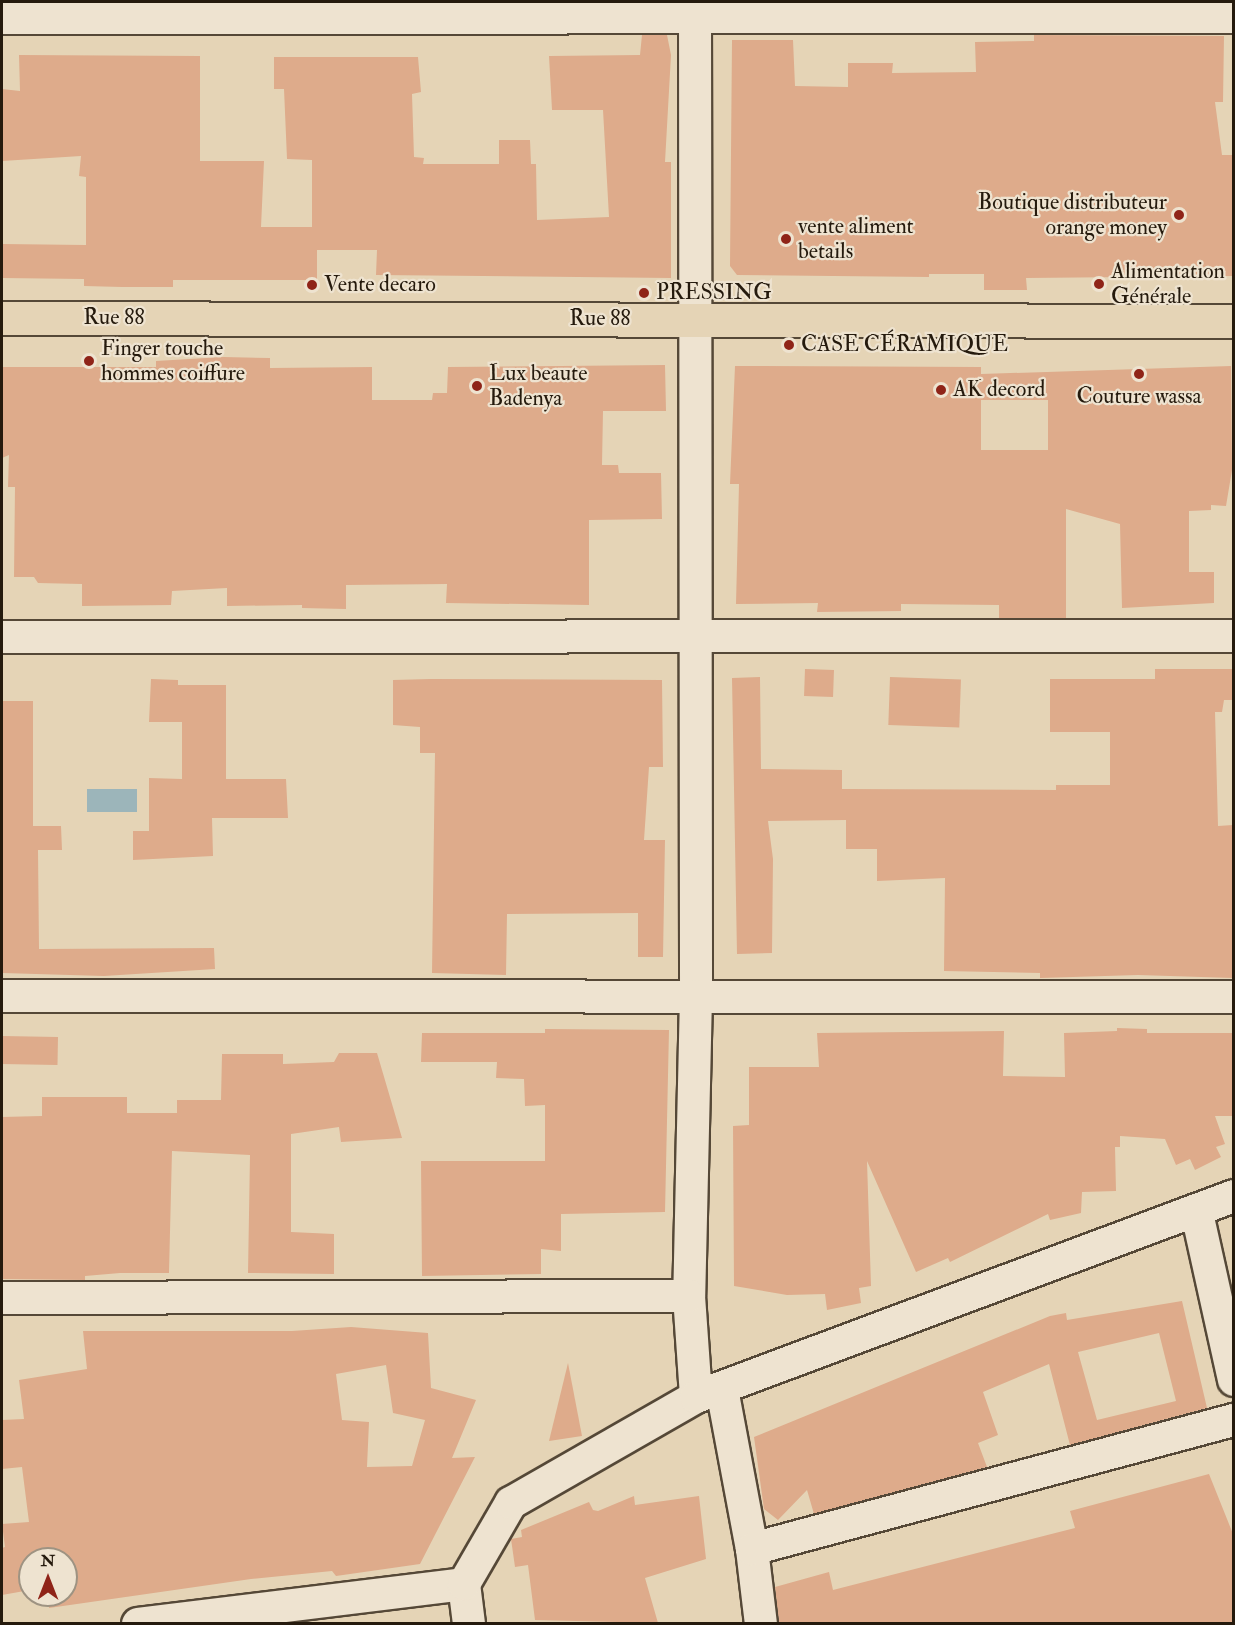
<!DOCTYPE html>
<html>
<head>
<meta charset="utf-8">
<style>
  body { margin:0 }
  #map { position:relative; width:1235px; height:1625px; overflow:hidden; background:#e5d4b6; font-family:"IM FELL Double Pica",serif }
  div>[style] { position:absolute }
  .water>* { inset:0; background:#9cb5ba; transform-origin:0 0 }
  .building>* { inset:0; background:#deab8b; transform-origin:0 0 }
  .roads { filter:drop-shadow(2px 0 #554837) drop-shadow(-2px 0 #554837) drop-shadow(0 2px #554837) drop-shadow(0 -2px #554837) }
  .minor>* { height:32px; margin:-16px; padding:0 16px; transform-origin:16px; border-radius:16px; background:#eee3d0 }
  .major>* { height:33px; margin:-16.5px; padding:0 16.5px; transform-origin:16.5px; border-radius:16.5px; background:#e5d4b6 }
  .dots>* { width:16px; height:16px; translate:-50% -50%; box-sizing:border-box; border:3px solid #eee3d0; border-radius:50% }
  span { translate:-50% -50%; white-space:nowrap; text-align:center; line-height:1.15; -webkit-text-stroke:4.5px #eee3d0; paint-order:stroke }
  .poi-label { font-size:22px; color:#251a0d }
  .right { translate:-100% -50%; text-align:right }
  .left { translate:0 -50%; text-align:left }
  .street-label { font-size:22px; color:#251a0d }
  .frame { position:absolute; inset:0; border:3px solid #251a0d; pointer-events:none }
  .north { position:absolute; left:18px; top:1547px; width:60px; height:60px; box-sizing:border-box; background:#eee3d0; border:2px solid #9e9382; border-radius:50%; rotate:0deg; font-size:16px; font-weight:700; line-height:24px; text-align:center; color:#251a0d }
  .north::after { content:''; display:block; margin:auto; width:21px; height:27px; background:#8f2418; clip-path:polygon(50% 0,100% 100%,50% 72%,0 100%) }
</style>
</head>
<body>
<div id="map">
  <div class="water">
    <i style="left:137px;top:789px;width:23px;height:50px;rotate:90deg"></i>
  </div>
  <div class="building">
    <i style="clip-path:polygon(642px 35px,667px 35px,671px 55px,665px 162px,671px 162px,671px 278px,376px 275px,377px 250px,317px 250px,317px 280px,173px 280px,173px 287px,122px 287px,84px 286px,84px 279px,2px 278px,2px 244px,86px 245px,86px 177px,79px 176px,81px 156px,2px 161px,2px 89px,20px 91px,19px 55px,200px 56px,200px 161px,264px 161px,261px 227px,312px 227px,312px 160px,287px 159px,284px 89px,274px 89px,274px 57px,418px 57px,421px 92px,412px 94px,414px 157px,424px 158px,423px 164px,499px 164px,499px 140px,530px 140px,531px 164px,536px 164px,537px 220px,609px 217px,603px 110px,552px 110px,549px 56px,640px 55px)"></i>
    <i style="clip-path:polygon(1034px 35px,1224px 36px,1223px 102px,1215px 102px,1222px 155px,1233px 155px,1233px 276px,1026px 278px,1027px 290px,984px 290px,984px 274px,929px 274px,929px 277px,737px 275px,730px 266px,732px 40px,793px 40px,795px 86px,848px 87px,848px 63px,893px 63px,892px 73px,976px 72px,975px 42px,1034px 41px)"></i>
    <i style="clip-path:polygon(223px 357px,270px 358px,270px 368px,372px 367px,372px 400px,432px 400px,433px 393px,447px 393px,448px 367px,665px 365px,666px 411px,603px 411px,602px 465px,618px 465px,619px 473px,661px 473px,662px 519px,589px 520px,589px 605px,446px 603px,447px 584px,346px 585px,346px 609px,302px 608px,302px 605px,227px 606px,227px 588px,172px 591px,171px 605px,82px 606px,82px 584px,38px 583px,34px 577px,14px 577px,15px 487px,8px 487px,9px 455px,2px 458px,2px 367px,156px 367px,156px 361px)"></i>
    <i style="clip-path:polygon(evenodd,735px 366px,981px 367px,981px 374px,1231px 366px,1232px 470px,1226px 506px,1211px 505px,1211px 510px,1189px 511px,1189px 572px,1214px 572px,1214px 603px,1122px 608px,1120px 524px,1066px 509px,1066px 618px,999px 618px,999px 605px,901px 604px,901px 611px,817px 612px,818px 603px,736px 604px,739px 484px,730px 484px,735px 366px,981px 400px,1048px 400px,1048px 450px,981px 450px,981px 400px)"></i>
    <i style="left:805px;top:669px;width:29px;height:27px;rotate:2deg"></i>
    <i style="clip-path:polygon(1155px 669px,1232px 669px,1233px 700px,1224px 700px,1222px 712px,1215px 712px,1218px 826px,1233px 825px,1233px 978px,1138px 975px,1040px 978px,1040px 973px,944px 971px,945px 878px,877px 881px,877px 849px,846px 849px,846px 820px,768px 821px,773px 859px,772px 953px,737px 954px,732px 678px,760px 677px,761px 769px,842px 770px,842px 789px,1056px 790px,1056px 785px,1110px 785px,1110px 732px,1050px 732px,1050px 679px,1155px 679px)"></i>
    <i style="left:890px;top:677px;width:71px;height:48px;rotate:2deg"></i>
    <i style="clip-path:polygon(151px 679px,178px 680px,178px 685px,226px 685px,226px 779px,286px 779px,288px 818px,212px 818px,213px 856px,133px 860px,133px 831px,149px 831px,149px 778px,182px 779px,182px 722px,149px 722px)"></i>
    <i style="clip-path:polygon(431px 679px,662px 680px,663px 767px,649px 767px,644px 840px,665px 840px,663px 957px,638px 957px,638px 913px,507px 914px,506px 975px,432px 973px,435px 753px,420px 753px,420px 727px,393px 725px,393px 680px)"></i>
    <i style="clip-path:polygon(2px 701px,33px 701px,33px 826px,61px 826px,62px 850px,38px 850px,39px 949px,214px 948px,215px 969px,104px 976px,2px 973px)"></i>
    <i style="clip-path:polygon(1117px 1028px,1147px 1029px,1147px 1033px,1233px 1033px,1233px 1116px,1215px 1116px,1225px 1144px,1216px 1147px,1221px 1157px,1195px 1170px,1190px 1159px,1176px 1165px,1165px 1139px,1120px 1136px,1120px 1147px,1115px 1147px,1116px 1191px,1082px 1192px,1081px 1213px,1050px 1220px,1048px 1214px,950px 1262px,948px 1258px,916px 1272px,867px 1161px,871px 1286px,859px 1288px,861px 1303px,827px 1310px,825px 1294px,787px 1295px,734px 1286px,733px 1126px,749px 1125px,749px 1067px,819px 1067px,817px 1033px,1004px 1031px,1003px 1076px,1065px 1077px,1064px 1033px,1117px 1031px)"></i>
    <i style="clip-path:polygon(545px 1029px,669px 1030px,665px 1212px,561px 1214px,561px 1251px,541px 1249px,541px 1274px,422px 1276px,421px 1161px,545px 1161px,545px 1105px,525px 1106px,524px 1079px,496px 1078px,497px 1062px,421px 1062px,422px 1033px,545px 1033px)"></i>
    <i style="left:2px;top:1036px;width:56px;height:28px;rotate:1deg"></i>
    <i style="clip-path:polygon(339px 1053px,377px 1053px,402px 1138px,341px 1142px,339px 1127px,291px 1134px,291px 1232px,334px 1234px,334px 1274px,248px 1273px,250px 1155px,172px 1151px,169px 1273px,120px 1273px,85px 1276px,85px 1280px,2px 1279px,2px 1117px,42px 1116px,42px 1097px,127px 1097px,127px 1113px,177px 1113px,177px 1100px,221px 1100px,222px 1054px,283px 1054px,283px 1064px,334px 1062px)"></i>
    <i style="clip-path:polygon(evenodd,1182px 1301px,1207px 1408px,1070px 1445px,1049px 1364px,983px 1392px,998px 1435px,978px 1443px,987px 1467px,814px 1514px,807px 1490px,778px 1520px,764px 1509px,754px 1437px,1050px 1316px,1066px 1313px,1067px 1320px,1182px 1301px,1159px 1333px,1176px 1401px,1097px 1420px,1078px 1352px,1159px 1333px)"></i>
    <i style="clip-path:polygon(evenodd,351px 1327px,428px 1333px,431px 1388px,476px 1400px,452px 1458px,475px 1457px,420px 1564px,336px 1576px,332px 1571px,251px 1579px,49px 1608px,48px 1595px,66px 1595px,66px 1559px,30px 1559px,30px 1590px,2px 1595px,2px 1548px,5px 1547px,2px 1524px,29px 1522px,22px 1467px,2px 1469px,2px 1420px,24px 1419px,19px 1380px,87px 1369px,83px 1331px,292px 1331px,351px 1327px,386px 1365px,393px 1413px,425px 1420px,412px 1466px,367px 1467px,369px 1422px,342px 1420px,336px 1374px,386px 1365px)"></i>
    <i style="clip-path:polygon(568px 1363px,582px 1436px,549px 1441px)"></i>
    <i style="clip-path:polygon(1209px 1474px,1233px 1534px,1233px 1623px,779px 1623px,775px 1587px,829px 1572px,833px 1590px,1075px 1528px,1070px 1511px)"></i>
    <i style="clip-path:polygon(634px 1496px,635px 1505px,699px 1496px,706px 1559px,645px 1578px,658px 1623px,535px 1620px,528px 1565px,515px 1567px,511px 1539px,522px 1537px,521px 1530px,589px 1502px,593px 1510px,598px 1511px)"></i>
  </div>
  <div class="roads">
    <div class="minor">
      <i style="left:695px;top:2px;width:994px;rotate:89.94deg"></i>
      <i style="left:696px;top:996px;width:300px;rotate:91.3deg"></i>
      <i style="left:689px;top:1296px;width:101px;rotate:86deg"></i>
      <i style="left:2px;top:18px;width:1232px;rotate:-0.05deg"></i>
      <i style="left:2px;top:637px;width:1232px;rotate:-0.05deg"></i>
      <i style="left:2px;top:996px;width:1232px;rotate:0.05deg"></i>
      <i style="left:1197px;top:1213px;width:171px;rotate:77.5deg"></i>
      <i style="left:2px;top:1298px;width:687px;rotate:-0.17deg"></i>
      <i style="left:722px;top:1389px;width:163px;rotate:79.4deg"></i>
      <i style="left:752px;top:1549px;width:76px;rotate:83.2deg"></i>
      <i style="left:752px;top:1549px;width:499px;rotate:-15deg"></i>
      <i style="left:138px;top:1624px;width:328px;rotate:-7deg"></i>
      <i style="left:469px;top:1624px;width:40px;rotate:-97.1deg"></i>
      <i style="left:464px;top:1584px;width:94px;rotate:-59.9deg"></i>
      <i style="left:511px;top:1503px;width:213px;rotate:-29.8deg"></i>
      <i style="left:696px;top:1397px;width:574px;rotate:-20.49deg"></i>
    </div>
    <div class="major">
      <i style="left:2px;top:318px;width:1232px;rotate:0.14deg"></i>
    </div>
  </div>
  <div class="dots">
    <i style="left:1179px;top:215px;background:#8f2418"></i>
    <i style="left:786px;top:239px;background:#8f2418"></i>
    <i style="left:1099px;top:284px;background:#8f2418"></i>
    <i style="left:312px;top:285px;background:#8f2418"></i>
    <i style="left:644px;top:293px;background:#8f2418"></i>
    <i style="left:789px;top:345px;background:#8f2418"></i>
    <i style="left:89px;top:361px;background:#8f2418"></i>
    <i style="left:1139px;top:374px;background:#8f2418"></i>
    <i style="left:477px;top:386px;background:#8f2418"></i>
    <i style="left:941px;top:390px;background:#8f2418"></i>
  </div>
  <div class="poi-label">
    <span class="right" style="left:1167px;top:215px">Boutique distributeur<br>orange money</span>
    <span class="left" style="left:798px;top:239px">vente aliment<br>betails</span>
    <span class="left" style="left:1111px;top:284px">Alimentation<br>Générale</span>
    <span class="left" style="left:324px;top:285px">Vente decaro</span>
    <span class="left" style="left:656px;top:293px">PRESSING</span>
    <span class="left" style="left:801px;top:345px">CASE CÉRAMIQUE</span>
    <span class="left" style="left:101px;top:361px">Finger touche<br>hommes coiffure</span>
    <span class="left" style="left:489px;top:386px">Lux beaute<br>Badenya</span>
    <span class="left" style="left:953px;top:390px">AK decord</span>
    <span style="left:1139px;top:397px">Couture wassa</span>
  </div>
  <div class="street-label">
    <span style="left:114px;top:318px">Rue 88</span>
    <span style="left:600px;top:319px">Rue 88</span>
  </div>
  <div class="frame"></div>
  <div class="north">N</div>
</div>
</body>
</html>
